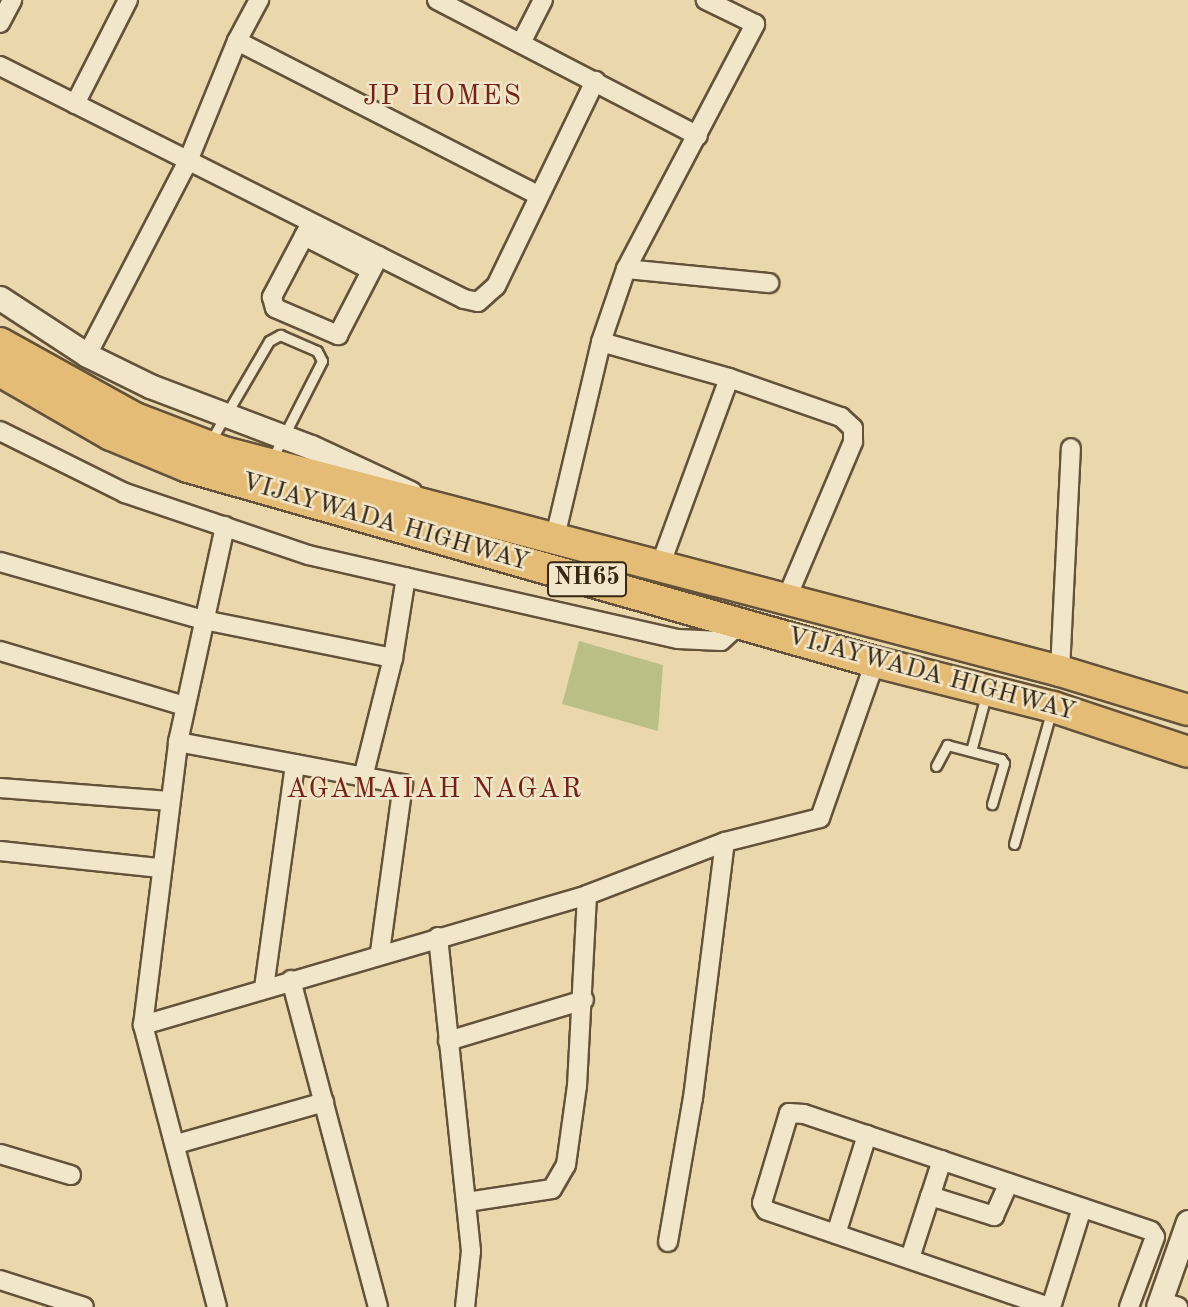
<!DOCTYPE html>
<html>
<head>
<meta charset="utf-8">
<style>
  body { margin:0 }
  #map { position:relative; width:1188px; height:1307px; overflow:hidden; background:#ead8ac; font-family:"Old Standard TT",serif }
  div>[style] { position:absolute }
  .green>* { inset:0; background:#babe87 }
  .roads { filter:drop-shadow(2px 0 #635239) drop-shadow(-2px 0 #635239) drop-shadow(0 2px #635239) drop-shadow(0 -2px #635239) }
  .service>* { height:9px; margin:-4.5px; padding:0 4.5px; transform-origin:4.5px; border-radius:4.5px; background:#f1e6c9 }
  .minor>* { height:18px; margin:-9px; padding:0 9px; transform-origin:9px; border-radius:9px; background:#f1e6c9 }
  .tertiary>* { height:23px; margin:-11.5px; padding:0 11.5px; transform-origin:11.5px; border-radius:11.5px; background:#f1e6c9 }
  .trunk>* { height:30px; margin:-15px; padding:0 15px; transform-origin:15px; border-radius:15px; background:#e5bc76 }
  span { translate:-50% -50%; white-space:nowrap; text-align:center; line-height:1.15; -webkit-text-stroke:5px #f1e6c9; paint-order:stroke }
  .shield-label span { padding:2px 5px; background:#f1e6c9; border:2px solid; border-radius:5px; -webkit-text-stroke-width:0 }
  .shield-label { font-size:24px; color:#362613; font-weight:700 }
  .street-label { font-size:26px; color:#362613 }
  .neighbourhood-label { font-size:28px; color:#7a1f14; letter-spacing:2px }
</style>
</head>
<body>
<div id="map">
  <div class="green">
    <i style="clip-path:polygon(579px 641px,663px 665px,658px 731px,562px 704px)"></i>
  </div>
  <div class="roads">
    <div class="service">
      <i style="left:210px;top:442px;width:117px;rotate:-59.7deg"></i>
      <i style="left:269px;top:341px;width:13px;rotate:-29deg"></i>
      <i style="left:280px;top:335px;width:40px;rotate:23.4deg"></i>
      <i style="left:317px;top:351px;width:11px;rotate:63deg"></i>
      <i style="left:322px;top:361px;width:110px;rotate:117deg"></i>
      <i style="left:971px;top:751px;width:58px;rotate:-75deg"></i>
      <i style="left:936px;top:766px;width:24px;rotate:-62deg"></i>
      <i style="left:947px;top:745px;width:56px;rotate:14.5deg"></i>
      <i style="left:1001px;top:759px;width:5px;rotate:53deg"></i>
      <i style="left:1004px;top:763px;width:43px;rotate:106.3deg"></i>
      <i style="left:1014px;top:844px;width:137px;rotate:-74.3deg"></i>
    </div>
    <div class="minor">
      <i style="left:437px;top:0;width:294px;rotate:27.5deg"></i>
      <i style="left:0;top:23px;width:26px;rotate:-62deg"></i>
      <i style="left:237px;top:41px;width:338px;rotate:27.1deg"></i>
      <i style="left:521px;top:43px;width:48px;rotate:-62.9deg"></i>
      <i style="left:0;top:66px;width:519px;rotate:26.66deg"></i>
      <i style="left:464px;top:299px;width:14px;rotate:12deg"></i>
      <i style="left:478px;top:302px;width:24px;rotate:-42deg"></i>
      <i style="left:496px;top:286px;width:228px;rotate:-64.2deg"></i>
      <i style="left:75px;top:104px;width:117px;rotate:-63deg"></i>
      <i style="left:311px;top:223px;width:84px;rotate:117.8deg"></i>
      <i style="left:272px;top:297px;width:11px;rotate:75deg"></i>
      <i style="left:275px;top:308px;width:69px;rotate:23.2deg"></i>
      <i style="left:338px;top:335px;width:89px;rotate:-62.6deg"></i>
      <i style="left:304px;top:236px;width:75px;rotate:26.9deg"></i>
      <i style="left:626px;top:269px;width:144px;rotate:5.6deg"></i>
      <i style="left:601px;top:342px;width:133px;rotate:15.7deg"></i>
      <i style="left:729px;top:378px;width:119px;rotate:19.2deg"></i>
      <i style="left:841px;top:417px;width:16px;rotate:43deg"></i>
      <i style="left:853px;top:428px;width:14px;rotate:90deg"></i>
      <i style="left:853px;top:442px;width:172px;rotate:113deg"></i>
      <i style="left:87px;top:355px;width:219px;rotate:-62.5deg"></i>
      <i style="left:188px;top:161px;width:130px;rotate:-67.8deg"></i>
      <i style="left:237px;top:41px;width:47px;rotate:-61.8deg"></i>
      <i style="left:0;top:431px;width:140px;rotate:26.4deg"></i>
      <i style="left:125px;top:493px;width:193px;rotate:18.7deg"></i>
      <i style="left:308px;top:555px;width:379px;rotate:12.8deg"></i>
      <i style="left:678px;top:639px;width:43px;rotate:2.7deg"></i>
      <i style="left:721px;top:641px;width:27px;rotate:-42deg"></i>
      <i style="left:555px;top:537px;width:200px;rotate:-76.7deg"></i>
      <i style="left:601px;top:342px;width:77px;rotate:-71.1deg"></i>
      <i style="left:626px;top:269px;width:277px;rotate:-62.2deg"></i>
      <i style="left:755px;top:24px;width:55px;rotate:-153.9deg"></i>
      <i style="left:0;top:562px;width:212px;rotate:15.9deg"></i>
      <i style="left:204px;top:620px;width:193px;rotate:11.4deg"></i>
      <i style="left:393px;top:658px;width:123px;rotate:104.1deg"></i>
      <i style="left:660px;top:566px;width:200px;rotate:-69.8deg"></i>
      <i style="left:0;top:651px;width:192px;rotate:16.6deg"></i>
      <i style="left:393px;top:658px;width:82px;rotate:-80.9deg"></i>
      <i style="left:1060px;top:671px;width:223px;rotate:-87.2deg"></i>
      <i style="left:178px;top:742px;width:229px;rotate:10.6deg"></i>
      <i style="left:403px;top:784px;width:170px;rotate:97.8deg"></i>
      <i style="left:0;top:788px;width:170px;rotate:4.4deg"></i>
      <i style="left:0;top:851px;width:161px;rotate:6.1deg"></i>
      <i style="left:438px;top:937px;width:316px;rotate:84deg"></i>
      <i style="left:471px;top:1251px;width:56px;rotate:96.1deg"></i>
      <i style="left:291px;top:980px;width:338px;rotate:75.1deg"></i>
      <i style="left:264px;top:988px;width:226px;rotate:-82.1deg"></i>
      <i style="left:143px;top:1025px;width:285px;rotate:-82.9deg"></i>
      <i style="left:178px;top:742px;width:221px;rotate:-77.7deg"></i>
      <i style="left:448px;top:1041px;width:142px;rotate:-16.8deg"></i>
      <i style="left:177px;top:1144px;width:153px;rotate:-15.9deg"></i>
      <i style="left:0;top:1154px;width:74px;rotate:16.5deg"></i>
      <i style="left:942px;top:1160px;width:38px;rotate:108deg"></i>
      <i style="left:930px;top:1196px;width:10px;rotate:17deg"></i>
      <i style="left:940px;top:1199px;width:57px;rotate:17.5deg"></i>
      <i style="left:994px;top:1216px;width:36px;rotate:-66deg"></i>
      <i style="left:467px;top:1202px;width:86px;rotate:-8.7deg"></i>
      <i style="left:552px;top:1189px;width:28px;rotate:-60deg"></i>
      <i style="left:566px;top:1165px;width:80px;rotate:-82.1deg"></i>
      <i style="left:577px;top:1086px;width:191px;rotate:-87deg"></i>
      <i style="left:836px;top:1234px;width:104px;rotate:-72.6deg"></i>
      <i style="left:668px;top:1242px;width:146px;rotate:-80.2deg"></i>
      <i style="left:693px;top:1098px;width:258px;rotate:-82.9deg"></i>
      <i style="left:910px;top:1258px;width:65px;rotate:-72.1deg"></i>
      <i style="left:0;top:1280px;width:88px;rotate:17.8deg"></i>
      <i style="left:1160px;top:1301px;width:19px;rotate:18deg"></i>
      <i style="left:217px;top:1307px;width:292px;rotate:-104.7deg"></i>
      <i style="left:143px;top:1025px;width:463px;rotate:-16.3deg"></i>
      <i style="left:587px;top:895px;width:148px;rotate:-21deg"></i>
      <i style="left:725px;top:842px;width:98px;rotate:-14.2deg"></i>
      <i style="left:820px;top:818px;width:165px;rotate:-70.6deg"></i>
      <i style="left:1049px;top:1307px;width:299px;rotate:-161.1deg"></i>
      <i style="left:766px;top:1210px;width:8px;rotate:-120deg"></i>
      <i style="left:762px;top:1203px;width:94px;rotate:-73.3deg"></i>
      <i style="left:789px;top:1113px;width:15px;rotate:4deg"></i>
      <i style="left:804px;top:1114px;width:366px;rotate:18.6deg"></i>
      <i style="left:1151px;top:1231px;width:7px;rotate:56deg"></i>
      <i style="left:1155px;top:1237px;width:75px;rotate:110.4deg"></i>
      <i style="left:1051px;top:1307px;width:104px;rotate:-72.6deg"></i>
    </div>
    <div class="tertiary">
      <i style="left:0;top:298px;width:104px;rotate:33.2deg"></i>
      <i style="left:87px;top:355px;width:70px;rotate:26.2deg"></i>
      <i style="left:150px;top:386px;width:172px;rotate:20.8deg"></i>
      <i style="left:311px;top:447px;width:109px;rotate:24.9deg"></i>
      <i style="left:1158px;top:1307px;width:90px;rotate:-70.6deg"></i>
    </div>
    <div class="trunk">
      <i style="left:0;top:343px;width:154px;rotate:29.1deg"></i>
      <i style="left:135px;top:418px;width:95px;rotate:20.9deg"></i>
      <i style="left:224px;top:452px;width:864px;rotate:14.68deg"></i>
      <i style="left:1060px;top:671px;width:134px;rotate:16.9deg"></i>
      <i style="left:0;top:371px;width:128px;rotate:30deg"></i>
      <i style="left:111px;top:435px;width:83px;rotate:22.6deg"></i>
      <i style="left:188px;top:467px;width:714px;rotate:15.85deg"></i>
      <i style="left:875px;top:662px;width:184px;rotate:14.2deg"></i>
      <i style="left:1053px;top:707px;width:142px;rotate:18.4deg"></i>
    </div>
  </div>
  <div class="shield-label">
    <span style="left:587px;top:579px">NH65</span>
  </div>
  <div class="street-label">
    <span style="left:385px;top:523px;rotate:16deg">VIJAYWADA HIGHWAY</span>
    <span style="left:931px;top:675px;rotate:15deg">VIJAYWADA HIGHWAY</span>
  </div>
  <div class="neighbourhood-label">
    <span style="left:443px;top:97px">JP HOMES</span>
    <span style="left:435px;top:790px">AGAMAIAH NAGAR</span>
  </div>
</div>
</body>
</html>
